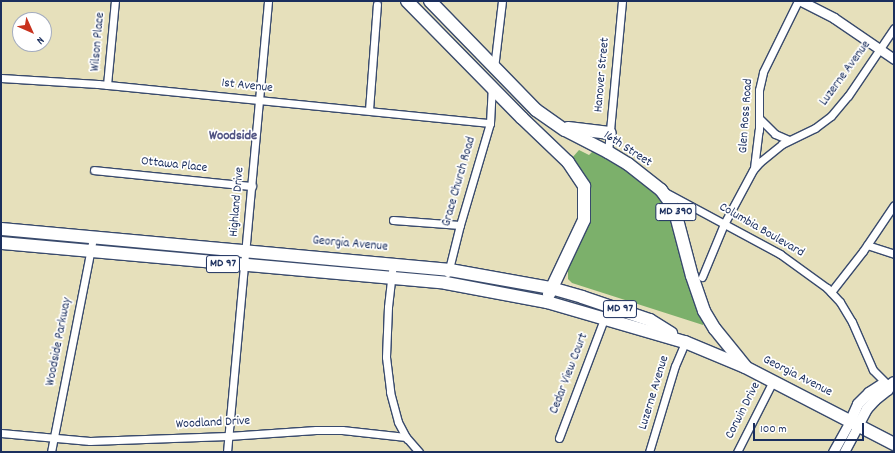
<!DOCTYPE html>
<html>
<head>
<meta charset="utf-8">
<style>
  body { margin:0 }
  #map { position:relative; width:895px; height:453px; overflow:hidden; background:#e6e0bb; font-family:Dekko,sans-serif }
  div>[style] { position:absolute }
  .forest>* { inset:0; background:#7cb06b }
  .roads { filter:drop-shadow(1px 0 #394a6c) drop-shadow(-1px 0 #394a6c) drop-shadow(0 1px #394a6c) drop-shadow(0 -1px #394a6c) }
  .minor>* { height:7px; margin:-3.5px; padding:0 3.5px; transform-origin:3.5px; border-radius:3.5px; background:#fff }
  .tertiary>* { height:9px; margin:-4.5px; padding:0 4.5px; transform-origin:4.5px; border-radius:4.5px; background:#fff }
  .secondary>* { height:10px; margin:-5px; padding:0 5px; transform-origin:5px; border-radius:5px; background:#fff }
  .primary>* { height:12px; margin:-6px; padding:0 6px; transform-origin:6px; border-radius:6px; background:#fff }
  span { translate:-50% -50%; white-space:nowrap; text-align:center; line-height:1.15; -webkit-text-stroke:3.5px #fff; paint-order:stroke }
  .shield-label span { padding:1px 3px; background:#fff; border:1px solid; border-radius:3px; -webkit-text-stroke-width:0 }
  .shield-label { font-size:12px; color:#1b2f5e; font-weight:700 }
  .street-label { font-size:13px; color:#1b2f5e }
  .neighbourhood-label { font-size:14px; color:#515483; font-weight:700 }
  .frame { position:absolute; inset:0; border:2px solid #1b2f5e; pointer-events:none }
  .north { position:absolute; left:12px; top:12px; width:40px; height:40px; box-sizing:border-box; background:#fff; border:1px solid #a4acbf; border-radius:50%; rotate:135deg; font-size:11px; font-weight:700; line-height:16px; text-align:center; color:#1b2f5e }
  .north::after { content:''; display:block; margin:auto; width:14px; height:18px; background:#c8321e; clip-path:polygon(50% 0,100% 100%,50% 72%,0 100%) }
  .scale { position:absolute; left:753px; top:423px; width:111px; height:18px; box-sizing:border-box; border:2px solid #1b2f5e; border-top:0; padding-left:5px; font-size:12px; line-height:14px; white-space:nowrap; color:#1b2f5e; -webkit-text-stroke:3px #fff; paint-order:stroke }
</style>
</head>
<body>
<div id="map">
  <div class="forest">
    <i style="clip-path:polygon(579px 150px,589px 155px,594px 150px,616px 161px,672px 207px,704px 318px,703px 325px,572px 283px,568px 279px,568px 268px,591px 221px,588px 186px,572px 158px)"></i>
  </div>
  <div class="roads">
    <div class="minor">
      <i style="left:494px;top:68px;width:67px;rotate:-83.2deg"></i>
      <i style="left:1px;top:78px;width:97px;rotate:3.5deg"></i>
      <i style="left:98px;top:84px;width:394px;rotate:5.7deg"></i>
      <i style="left:107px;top:85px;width:84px;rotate:-84.6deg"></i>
      <i style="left:369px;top:110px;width:106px;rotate:-85.7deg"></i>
      <i style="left:760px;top:119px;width:21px;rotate:45deg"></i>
      <i style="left:775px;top:134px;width:15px;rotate:23deg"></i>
      <i style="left:608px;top:152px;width:152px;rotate:-84.7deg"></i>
      <i style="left:754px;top:168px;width:38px;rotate:-83deg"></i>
      <i style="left:759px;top:130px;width:40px;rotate:-90deg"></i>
      <i style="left:759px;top:90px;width:18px;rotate:-77deg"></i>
      <i style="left:763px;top:72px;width:79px;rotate:-63.8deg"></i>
      <i style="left:94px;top:170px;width:159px;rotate:5.8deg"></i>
      <i style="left:665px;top:192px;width:131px;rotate:28.3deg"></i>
      <i style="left:780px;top:254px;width:58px;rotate:35.9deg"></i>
      <i style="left:827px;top:288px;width:19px;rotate:47deg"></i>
      <i style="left:840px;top:302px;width:23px;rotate:59deg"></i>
      <i style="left:852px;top:322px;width:52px;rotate:66.4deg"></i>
      <i style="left:873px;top:370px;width:23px;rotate:45deg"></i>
      <i style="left:393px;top:220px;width:67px;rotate:4.3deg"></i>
      <i style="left:867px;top:245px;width:28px;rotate:18deg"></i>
      <i style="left:393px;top:263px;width:44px;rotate:96.5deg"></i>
      <i style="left:388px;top:307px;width:50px;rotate:92.3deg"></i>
      <i style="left:386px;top:357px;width:35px;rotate:83deg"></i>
      <i style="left:390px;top:392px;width:31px;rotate:75deg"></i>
      <i style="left:398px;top:422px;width:19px;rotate:62deg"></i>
      <i style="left:448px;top:273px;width:49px;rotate:-76deg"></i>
      <i style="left:460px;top:225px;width:106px;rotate:-73.6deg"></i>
      <i style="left:490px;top:123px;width:35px;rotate:-87deg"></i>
      <i style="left:702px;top:277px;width:57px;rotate:-67.5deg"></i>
      <i style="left:724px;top:224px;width:61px;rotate:-61.8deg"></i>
      <i style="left:753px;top:170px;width:11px;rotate:-49deg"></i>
      <i style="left:760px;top:162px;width:28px;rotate:-39deg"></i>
      <i style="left:782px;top:144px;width:37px;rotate:-26deg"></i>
      <i style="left:815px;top:128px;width:20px;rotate:-37deg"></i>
      <i style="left:831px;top:116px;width:26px;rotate:-50deg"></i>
      <i style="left:848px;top:96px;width:82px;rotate:-55.9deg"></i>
      <i style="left:831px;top:292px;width:52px;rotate:-52deg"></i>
      <i style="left:863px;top:251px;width:55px;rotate:-56deg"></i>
      <i style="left:1px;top:433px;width:89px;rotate:5.1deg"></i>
      <i style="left:90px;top:441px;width:138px;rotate:-2.1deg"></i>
      <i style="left:228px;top:436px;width:88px;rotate:-3.9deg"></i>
      <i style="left:316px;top:430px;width:26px"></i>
      <i style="left:342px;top:430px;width:64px;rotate:6.2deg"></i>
      <i style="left:406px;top:437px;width:20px;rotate:49deg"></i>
      <i style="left:559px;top:438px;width:127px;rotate:-69.3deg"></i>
      <i style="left:51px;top:452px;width:219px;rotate:-78.9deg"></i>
      <i style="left:227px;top:452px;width:453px;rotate:-84.8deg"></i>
      <i style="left:649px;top:452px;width:90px;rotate:-73.2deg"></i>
      <i style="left:675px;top:366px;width:26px;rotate:-67deg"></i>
      <i style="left:737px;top:452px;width:80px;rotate:-63.1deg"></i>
    </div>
    <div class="tertiary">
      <i style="left:801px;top:1px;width:37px;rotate:27deg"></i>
      <i style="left:834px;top:18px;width:73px;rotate:34.3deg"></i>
      <i style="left:833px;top:452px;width:37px;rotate:-61deg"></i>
      <i style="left:844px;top:452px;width:32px;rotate:-62deg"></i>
    </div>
    <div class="secondary">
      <i style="left:851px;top:420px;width:17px;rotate:-66deg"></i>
      <i style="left:858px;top:404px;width:16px;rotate:-45deg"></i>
      <i style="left:869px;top:393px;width:17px;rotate:-33deg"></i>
      <i style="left:883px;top:384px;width:6px;rotate:18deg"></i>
      <i style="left:859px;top:424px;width:17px;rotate:-62deg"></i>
      <i style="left:867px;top:409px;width:12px;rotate:-48deg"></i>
      <i style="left:875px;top:400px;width:16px;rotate:-38deg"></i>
      <i style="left:888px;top:390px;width:4px;rotate:-76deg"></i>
      <i style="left:889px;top:386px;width:6px;rotate:-39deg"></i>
    </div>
    <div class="primary">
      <i style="left:407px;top:1px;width:164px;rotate:45.5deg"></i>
      <i style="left:522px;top:118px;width:64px;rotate:43.7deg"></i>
      <i style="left:568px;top:162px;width:29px;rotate:56deg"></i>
      <i style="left:584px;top:186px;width:34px;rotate:90deg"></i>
      <i style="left:584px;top:220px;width:82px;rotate:115.3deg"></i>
      <i style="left:430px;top:1px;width:152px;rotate:45.8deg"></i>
      <i style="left:536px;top:110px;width:35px;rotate:35deg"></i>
      <i style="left:565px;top:130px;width:48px;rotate:27.1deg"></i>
      <i style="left:608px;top:152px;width:23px;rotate:31deg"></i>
      <i style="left:628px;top:164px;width:42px;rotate:38.2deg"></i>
      <i style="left:661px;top:190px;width:22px;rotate:54deg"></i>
      <i style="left:674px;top:208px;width:70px;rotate:75.2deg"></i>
      <i style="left:692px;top:276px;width:37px;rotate:71deg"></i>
      <i style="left:704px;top:311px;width:21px;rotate:59deg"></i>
      <i style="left:715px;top:329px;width:48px;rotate:51deg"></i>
      <i style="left:568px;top:128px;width:42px;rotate:6.8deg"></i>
      <i style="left:1px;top:229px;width:451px;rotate:5.2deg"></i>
      <i style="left:450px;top:270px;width:103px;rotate:10.1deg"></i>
      <i style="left:551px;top:288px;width:32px;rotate:16deg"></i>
      <i style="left:582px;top:297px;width:72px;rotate:18.7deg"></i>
      <i style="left:650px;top:320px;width:25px;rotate:32deg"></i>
      <i style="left:1px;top:243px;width:447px;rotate:5.1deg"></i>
      <i style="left:446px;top:283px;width:103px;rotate:10.7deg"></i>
      <i style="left:547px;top:302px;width:144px;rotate:16.2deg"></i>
      <i style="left:685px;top:342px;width:65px;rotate:22.6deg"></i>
      <i style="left:745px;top:367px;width:168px;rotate:27.3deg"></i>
    </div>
  </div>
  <div class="shield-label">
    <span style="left:676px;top:212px">MD 390</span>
    <span style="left:223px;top:264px">MD 97</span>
    <span style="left:620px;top:309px">MD 97</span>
  </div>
  <div class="street-label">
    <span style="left:99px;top:42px;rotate:-85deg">Wilson Place</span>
    <span style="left:846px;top:74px;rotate:-54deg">Luzerne Avenue</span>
    <span style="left:603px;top:75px;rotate:-85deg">Hanover Street</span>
    <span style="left:247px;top:87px;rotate:6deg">1st Avenue</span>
    <span style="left:747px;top:116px;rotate:-86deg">Glen Ross Road</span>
    <span style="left:627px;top:150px;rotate:33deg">16th Street</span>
    <span style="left:174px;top:166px;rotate:6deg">Ottawa Place</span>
    <span style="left:460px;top:182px;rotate:-74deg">Grace Church Road</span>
    <span style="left:238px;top:202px;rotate:-85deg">Highland Drive</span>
    <span style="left:761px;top:231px;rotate:30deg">Columbia Boulevard</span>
    <span style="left:350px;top:245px;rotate:5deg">Georgia Avenue</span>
    <span style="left:60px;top:342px;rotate:-79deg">Woodside Parkway</span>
    <span style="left:570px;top:374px;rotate:-69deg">Cedar View Court</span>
    <span style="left:797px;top:377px;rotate:27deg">Georgia Avenue</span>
    <span style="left:655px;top:393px;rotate:-73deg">Luzerne Avenue</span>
    <span style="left:744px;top:411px;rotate:-63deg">Corwin Drive</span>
    <span style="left:213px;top:424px;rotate:-3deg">Woodland Drive</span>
  </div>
  <div class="neighbourhood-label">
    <span style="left:233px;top:136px">Woodside</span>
  </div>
  <div class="frame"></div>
  <div class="north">N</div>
  <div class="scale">100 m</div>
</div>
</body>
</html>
